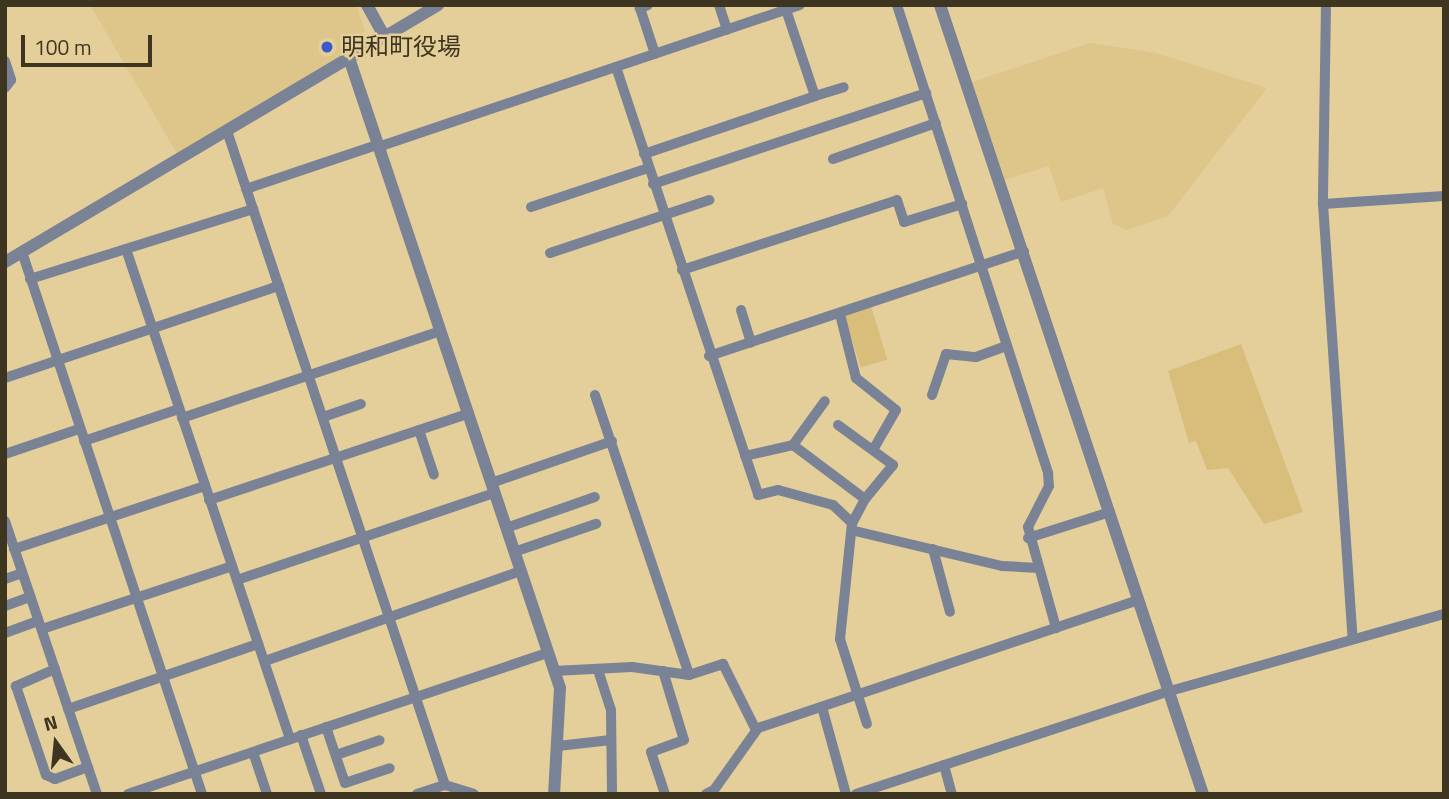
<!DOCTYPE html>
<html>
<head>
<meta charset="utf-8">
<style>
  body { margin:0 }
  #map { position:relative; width:1449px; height:799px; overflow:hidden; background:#e4ce9a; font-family:"Titillium Web","Noto Sans JP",sans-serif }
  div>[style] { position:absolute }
  .built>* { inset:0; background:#dec589 }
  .green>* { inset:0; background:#d9be7b; transform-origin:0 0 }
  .minor>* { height:10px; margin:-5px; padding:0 5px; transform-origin:5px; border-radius:5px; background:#7a8296 }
  .tertiary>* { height:12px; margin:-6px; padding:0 6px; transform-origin:6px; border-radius:6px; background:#7a8296 }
  .dots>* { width:19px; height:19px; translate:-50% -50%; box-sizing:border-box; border:4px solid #e4ce9a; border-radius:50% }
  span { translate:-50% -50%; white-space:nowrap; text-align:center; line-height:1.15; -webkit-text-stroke:5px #e4ce9a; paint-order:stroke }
  .poi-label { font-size:24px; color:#3d351f }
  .left { translate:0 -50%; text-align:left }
  .frame { position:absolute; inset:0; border:7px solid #3d351f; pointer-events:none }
  .north { position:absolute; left:21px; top:708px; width:70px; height:70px; -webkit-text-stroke:5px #e4ce9a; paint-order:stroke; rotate:345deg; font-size:19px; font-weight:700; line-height:28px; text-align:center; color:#3d351f }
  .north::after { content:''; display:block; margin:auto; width:24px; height:32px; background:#3d351f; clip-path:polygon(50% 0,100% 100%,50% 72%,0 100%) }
  .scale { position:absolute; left:21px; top:35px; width:131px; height:32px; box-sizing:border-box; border:4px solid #3d351f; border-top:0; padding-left:9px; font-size:21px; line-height:24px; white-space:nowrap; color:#3d351f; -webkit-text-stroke:5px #e4ce9a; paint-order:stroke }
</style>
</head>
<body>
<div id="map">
  <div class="built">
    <i style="clip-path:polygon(90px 5px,356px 5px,365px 31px,334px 62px,178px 155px)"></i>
    <i style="clip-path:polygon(1090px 43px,1156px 53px,1267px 88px,1168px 216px,1127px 230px,1113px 224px,1103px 188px,1061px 202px,1049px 166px,1004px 180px,972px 82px)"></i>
  </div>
  <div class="green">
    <i style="left:871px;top:306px;width:56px;height:28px;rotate:73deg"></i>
    <i style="clip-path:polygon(1241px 344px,1303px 512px,1264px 524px,1228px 468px,1207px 470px,1196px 441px,1189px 443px,1168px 371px)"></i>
  </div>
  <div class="minor">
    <i style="left:648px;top:5px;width:9px;rotate:159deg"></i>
    <i style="left:640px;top:8px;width:48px;rotate:71.9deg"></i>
    <i style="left:719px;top:5px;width:26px;rotate:72deg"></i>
    <i style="left:897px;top:5px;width:492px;rotate:72.1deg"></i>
    <i style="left:1048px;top:473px;width:13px;rotate:86deg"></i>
    <i style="left:1049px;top:486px;width:46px;rotate:117.1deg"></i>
    <i style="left:1028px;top:527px;width:105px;rotate:74.5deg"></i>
    <i style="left:1326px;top:5px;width:199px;rotate:90.9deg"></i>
    <i style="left:1323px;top:204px;width:436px;rotate:86.1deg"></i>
    <i style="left:5px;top:61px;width:20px;rotate:72deg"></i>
    <i style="left:11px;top:80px;width:10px;rotate:127deg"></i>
    <i style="left:616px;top:67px;width:451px;rotate:71.6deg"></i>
    <i style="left:758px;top:495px;width:21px;rotate:-14deg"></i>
    <i style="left:778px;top:490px;width:57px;rotate:15.3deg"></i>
    <i style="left:833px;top:505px;width:26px;rotate:43deg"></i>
    <i style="left:815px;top:96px;width:30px;rotate:-17deg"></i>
    <i style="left:227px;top:131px;width:689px;rotate:71.57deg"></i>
    <i style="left:378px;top:147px;width:445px;rotate:-18.6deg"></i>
    <i style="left:644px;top:154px;width:181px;rotate:-18.7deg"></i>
    <i style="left:815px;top:96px;width:91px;rotate:-108.6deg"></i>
    <i style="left:833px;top:159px;width:109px;rotate:-19.3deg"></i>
    <i style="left:653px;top:184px;width:288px;rotate:-18.4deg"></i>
    <i style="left:246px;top:189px;width:138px;rotate:-18.6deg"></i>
    <i style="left:1323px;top:204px;width:121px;rotate:-3.8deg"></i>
    <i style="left:531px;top:207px;width:120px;rotate:-18.4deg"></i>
    <i style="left:126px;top:249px;width:517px;rotate:71.49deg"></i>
    <i style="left:22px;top:252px;width:571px;rotate:71.63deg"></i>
    <i style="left:550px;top:253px;width:168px;rotate:-18.4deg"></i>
    <i style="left:682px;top:270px;width:226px;rotate:-18deg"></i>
    <i style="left:897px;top:200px;width:23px;rotate:72deg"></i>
    <i style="left:904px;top:222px;width:61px;rotate:-17.2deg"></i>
    <i style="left:30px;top:279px;width:234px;rotate:-17.4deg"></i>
    <i style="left:741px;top:310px;width:34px;rotate:73deg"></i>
    <i style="left:840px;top:314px;width:66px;rotate:76deg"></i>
    <i style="left:856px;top:378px;width:51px;rotate:38.7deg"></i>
    <i style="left:896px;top:410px;width:46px;rotate:119.9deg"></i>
    <i style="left:709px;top:356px;width:332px;rotate:-18.4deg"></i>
    <i style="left:5px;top:378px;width:289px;rotate:-18.6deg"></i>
    <i style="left:595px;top:395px;width:295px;rotate:71.4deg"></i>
    <i style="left:932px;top:395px;width:43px;rotate:-71.1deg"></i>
    <i style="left:946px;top:354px;width:30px;rotate:6deg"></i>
    <i style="left:976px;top:357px;width:33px;rotate:-20deg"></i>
    <i style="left:323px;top:417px;width:40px;rotate:-18.9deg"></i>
    <i style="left:182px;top:418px;width:272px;rotate:-18.6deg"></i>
    <i style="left:838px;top:425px;width:68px;rotate:36deg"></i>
    <i style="left:893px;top:465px;width:44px;rotate:129.5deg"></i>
    <i style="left:419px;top:430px;width:47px;rotate:71.6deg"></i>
    <i style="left:84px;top:441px;width:100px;rotate:-18.6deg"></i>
    <i style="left:793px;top:445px;width:54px;rotate:-54deg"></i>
    <i style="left:5px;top:454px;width:78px;rotate:-18.7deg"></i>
    <i style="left:745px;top:456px;width:49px;rotate:-12.9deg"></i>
    <i style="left:793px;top:445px;width:90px;rotate:36.9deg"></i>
    <i style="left:865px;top:499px;width:27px;rotate:118deg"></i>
    <i style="left:852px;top:523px;width:117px;rotate:95.9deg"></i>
    <i style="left:840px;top:639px;width:89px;rotate:72.4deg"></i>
    <i style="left:491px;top:483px;width:128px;rotate:-19.1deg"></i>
    <i style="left:209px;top:500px;width:273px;rotate:-18.4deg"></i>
    <i style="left:5px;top:521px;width:288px;rotate:71.4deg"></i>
    <i style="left:506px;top:528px;width:94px;rotate:-19.2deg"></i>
    <i style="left:855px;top:531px;width:151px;rotate:13.4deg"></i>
    <i style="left:1002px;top:566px;width:36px;rotate:3deg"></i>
    <i style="left:1028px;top:538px;width:86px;rotate:-17.6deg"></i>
    <i style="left:14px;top:549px;width:201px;rotate:-18.3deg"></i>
    <i style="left:933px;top:549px;width:65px;rotate:74.9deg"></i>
    <i style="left:514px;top:552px;width:87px;rotate:-18.9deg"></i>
    <i style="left:5px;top:579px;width:18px;rotate:-19deg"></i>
    <i style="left:237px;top:580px;width:271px;rotate:-18.7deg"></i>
    <i style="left:5px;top:606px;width:27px;rotate:-20deg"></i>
    <i style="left:42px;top:629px;width:200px;rotate:-18.3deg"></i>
    <i style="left:5px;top:633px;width:35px;rotate:-20deg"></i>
    <i style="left:265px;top:661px;width:270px;rotate:-19.4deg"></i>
    <i style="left:55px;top:669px;width:43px;rotate:156.4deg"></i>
    <i style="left:16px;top:686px;width:94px;rotate:71.4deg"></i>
    <i style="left:46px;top:775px;width:10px;rotate:24deg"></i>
    <i style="left:55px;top:779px;width:35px;rotate:-20deg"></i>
    <i style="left:598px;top:670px;width:42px;rotate:72deg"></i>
    <i style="left:611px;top:710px;width:84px;rotate:89.3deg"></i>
    <i style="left:554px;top:671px;width:78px;rotate:-2.9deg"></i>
    <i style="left:632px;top:667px;width:58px;rotate:8deg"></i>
    <i style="left:689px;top:675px;width:36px;rotate:-18deg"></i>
    <i style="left:723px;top:664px;width:74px;rotate:63.4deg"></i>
    <i style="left:663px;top:671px;width:72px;rotate:73.1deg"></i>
    <i style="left:684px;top:740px;width:35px;rotate:160deg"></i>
    <i style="left:651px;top:752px;width:44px;rotate:71.6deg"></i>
    <i style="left:822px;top:707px;width:90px;rotate:74.6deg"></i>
    <i style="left:68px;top:709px;width:201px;rotate:-18.9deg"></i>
    <i style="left:326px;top:727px;width:59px;rotate:71.3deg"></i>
    <i style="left:345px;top:783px;width:47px;rotate:-18.4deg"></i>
    <i style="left:301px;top:735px;width:62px;rotate:71.3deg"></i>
    <i style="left:558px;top:746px;width:53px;rotate:-6.5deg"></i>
    <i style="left:253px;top:752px;width:44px;rotate:71.6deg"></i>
    <i style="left:336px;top:755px;width:46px;rotate:-18.8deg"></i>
    <i style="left:944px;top:765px;width:30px;rotate:75deg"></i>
    <i style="left:128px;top:794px;width:443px;rotate:-18.6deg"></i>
    <i style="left:417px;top:794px;width:29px;rotate:-18deg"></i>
    <i style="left:445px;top:785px;width:30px;rotate:17deg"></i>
    <i style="left:706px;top:794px;width:9px;rotate:-27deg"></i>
    <i style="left:714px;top:790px;width:76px;rotate:-54.6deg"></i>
    <i style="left:758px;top:728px;width:402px;rotate:-18.6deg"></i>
    <i style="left:856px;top:794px;width:330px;rotate:-18.2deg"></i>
    <i style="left:1170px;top:691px;width:285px;rotate:-15.7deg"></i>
  </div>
  <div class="tertiary">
    <i style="left:367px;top:5px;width:37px;rotate:61deg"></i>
    <i style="left:940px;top:5px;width:832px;rotate:71.57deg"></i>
    <i style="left:349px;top:58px;width:664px;rotate:71.48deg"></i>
    <i style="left:560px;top:688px;width:106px;rotate:93.2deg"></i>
    <i style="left:5px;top:262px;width:504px;rotate:-30.69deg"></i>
  </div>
  <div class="dots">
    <i style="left:327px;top:47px;background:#3b59cb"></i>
  </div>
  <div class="poi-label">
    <span class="left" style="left:341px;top:47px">明和町役場</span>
  </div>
  <div class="frame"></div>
  <div class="north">N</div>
  <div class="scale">100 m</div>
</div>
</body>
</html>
